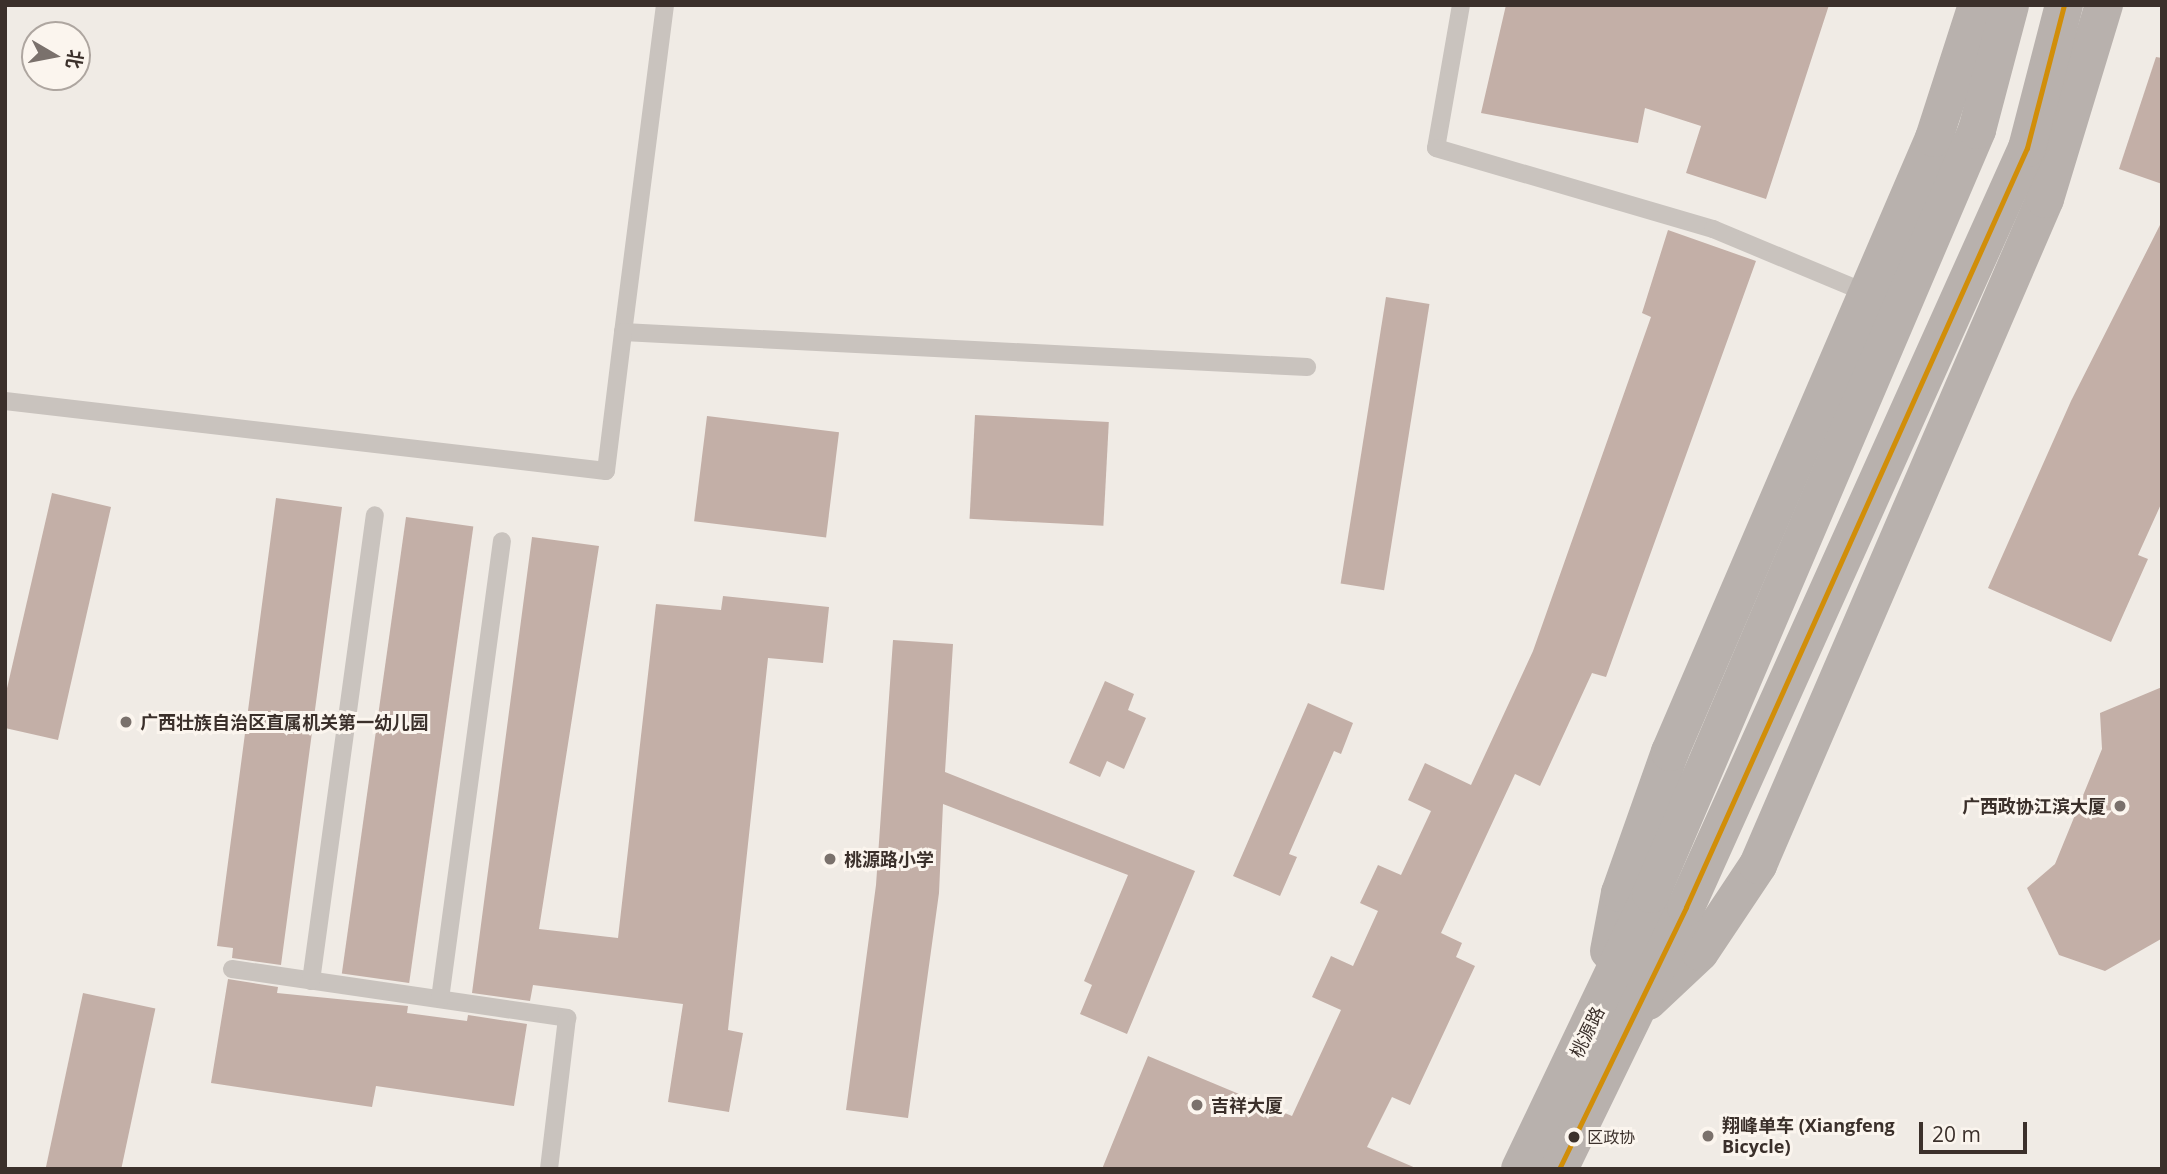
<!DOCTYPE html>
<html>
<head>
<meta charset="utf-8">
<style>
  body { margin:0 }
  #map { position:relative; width:2167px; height:1174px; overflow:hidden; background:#f0ebe5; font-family:"Open Sans","Noto Sans SC",sans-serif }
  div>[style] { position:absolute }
  .building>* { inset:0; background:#c3afa7; transform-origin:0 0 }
  .service>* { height:18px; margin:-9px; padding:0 9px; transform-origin:9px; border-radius:9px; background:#c9c3be }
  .primary>* { height:38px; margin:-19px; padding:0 19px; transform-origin:19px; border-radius:19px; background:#b8b1ad }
  .bus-1>* { height:5px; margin:-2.5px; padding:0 2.5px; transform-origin:2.5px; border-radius:2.5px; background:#d18e09 }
  .dots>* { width:19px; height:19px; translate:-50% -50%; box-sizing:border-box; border:4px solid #fbf5ee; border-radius:50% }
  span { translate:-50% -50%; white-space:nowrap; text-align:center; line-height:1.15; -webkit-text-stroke:6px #fbf5ee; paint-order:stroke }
  .bus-label { font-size:16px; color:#3b302b }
  .left { translate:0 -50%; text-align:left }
  .poi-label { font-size:18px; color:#3b302b; font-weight:700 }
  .right { translate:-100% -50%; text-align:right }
  .street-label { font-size:18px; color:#3b302b }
  .frame { position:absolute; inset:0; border:7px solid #3b302b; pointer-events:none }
  .north { position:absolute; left:21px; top:21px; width:70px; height:70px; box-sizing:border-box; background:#fbf5ee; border:2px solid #aea6a0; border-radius:50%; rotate:100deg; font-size:19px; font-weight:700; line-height:28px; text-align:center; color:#3b302b }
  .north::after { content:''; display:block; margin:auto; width:24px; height:32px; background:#7a716c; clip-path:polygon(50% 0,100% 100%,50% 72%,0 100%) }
  .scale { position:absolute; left:1919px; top:1122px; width:108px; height:32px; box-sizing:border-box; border:4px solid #3b302b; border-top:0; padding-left:9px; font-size:21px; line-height:24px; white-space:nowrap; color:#3b302b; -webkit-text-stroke:5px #fbf5ee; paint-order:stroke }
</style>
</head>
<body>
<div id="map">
  <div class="building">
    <i style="clip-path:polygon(1506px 5px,1829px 5px,1766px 199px,1686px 173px,1701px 126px,1645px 108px,1638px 143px,1481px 113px)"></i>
    <i style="clip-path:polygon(2156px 57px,2162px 58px,2162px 184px,2119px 169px)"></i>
    <i style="clip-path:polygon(2162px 221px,2162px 502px,2138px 555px,2148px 559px,2111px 642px,1988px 588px,2071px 401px)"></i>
    <i style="clip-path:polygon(1668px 230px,1756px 261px,1606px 677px,1592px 673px,1540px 786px,1515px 774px,1441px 933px,1462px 943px,1456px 957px,1475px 966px,1410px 1105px,1392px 1097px,1367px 1147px,1418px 1169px,1102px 1169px,1148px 1056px,1292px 1116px,1341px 1010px,1312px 997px,1331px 956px,1353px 966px,1378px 911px,1360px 903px,1378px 865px,1401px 875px,1431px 811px,1408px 800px,1425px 763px,1471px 785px,1533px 651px,1651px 317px,1642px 313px)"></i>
    <i style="left:1386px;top:297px;width:44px;height:290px;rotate:9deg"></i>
    <i style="left:975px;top:415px;width:134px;height:104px;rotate:3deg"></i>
    <i style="left:707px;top:416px;width:133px;height:106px;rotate:7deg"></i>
    <i style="clip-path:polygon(52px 493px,111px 507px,58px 740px,5px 728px,5px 697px)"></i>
    <i style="clip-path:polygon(276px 498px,342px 507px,281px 965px,232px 958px,233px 948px,217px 946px)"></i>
    <i style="left:406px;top:517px;width:68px;height:461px;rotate:8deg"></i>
    <i style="clip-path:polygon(532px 537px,599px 546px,539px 929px,618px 938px,656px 604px,721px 610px,723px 596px,829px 607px,823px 663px,768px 658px,728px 1030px,743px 1033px,729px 1112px,668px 1102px,683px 1004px,533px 985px,530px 1001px,472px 993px)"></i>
    <i style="clip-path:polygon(893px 640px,953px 644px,945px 772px,1195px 871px,1127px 1034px,1080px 1014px,1092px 985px,1084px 981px,1128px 875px,943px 804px,939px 893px,908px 1118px,846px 1110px,876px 885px)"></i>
    <i style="clip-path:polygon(1105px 681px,1134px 694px,1128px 710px,1146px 718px,1124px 769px,1107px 761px,1100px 777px,1069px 763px)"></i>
    <i style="clip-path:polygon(2162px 687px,2161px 939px,2105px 971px,2059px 955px,2027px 888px,2055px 864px,2102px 749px,2100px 713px)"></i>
    <i style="clip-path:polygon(1308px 703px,1353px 723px,1341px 754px,1334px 751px,1289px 854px,1297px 857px,1280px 896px,1233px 876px)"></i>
    <i style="clip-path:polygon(228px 979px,278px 987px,277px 993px,408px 1006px,407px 1013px,467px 1021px,468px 1015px,527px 1024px,514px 1106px,376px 1086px,372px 1107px,211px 1083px)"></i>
    <i style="left:83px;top:993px;width:74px;height:180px;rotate:12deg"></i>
  </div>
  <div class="service">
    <i style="left:665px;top:5px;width:330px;rotate:97.3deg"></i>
    <i style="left:623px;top:332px;width:685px;rotate:2.93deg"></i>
    <i style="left:1461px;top:5px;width:145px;rotate:99.9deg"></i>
    <i style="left:1436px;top:148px;width:289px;rotate:16.3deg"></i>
    <i style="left:1713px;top:229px;width:169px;rotate:22.6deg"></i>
    <i style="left:5px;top:401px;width:605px;rotate:6.64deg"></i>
    <i style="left:606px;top:471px;width:140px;rotate:-83deg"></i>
    <i style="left:232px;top:969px;width:339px;rotate:8.3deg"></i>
    <i style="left:567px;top:1018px;width:152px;rotate:96.8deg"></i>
    <i style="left:311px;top:981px;width:470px;rotate:-82.2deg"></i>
    <i style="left:440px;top:999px;width:462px;rotate:-82.3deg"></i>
  </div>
  <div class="primary">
    <i style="left:1609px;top:951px;width:59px;rotate:-79.3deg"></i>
    <i style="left:1620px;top:893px;width:150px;rotate:-70.5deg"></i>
    <i style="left:1670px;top:752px;width:668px;rotate:-66.73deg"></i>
    <i style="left:1934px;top:138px;width:140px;rotate:-72.1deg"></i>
    <i style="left:1648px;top:1001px;width:71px;rotate:-43.3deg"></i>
    <i style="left:1700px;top:952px;width:105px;rotate:-56.3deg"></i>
    <i style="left:1758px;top:865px;width:725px;rotate:-66.69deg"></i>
    <i style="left:2045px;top:199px;width:203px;rotate:-73.1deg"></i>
    <i style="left:1520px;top:1169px;width:305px;rotate:-64.5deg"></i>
    <i style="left:1651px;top:894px;width:831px;rotate:-66.89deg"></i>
    <i style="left:1977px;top:130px;width:129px;rotate:-75.2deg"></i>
    <i style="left:1559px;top:1169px;width:291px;rotate:-64.1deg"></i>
    <i style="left:1686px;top:907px;width:832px;rotate:-65.81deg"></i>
    <i style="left:2027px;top:148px;width:148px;rotate:-75.5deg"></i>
  </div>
  <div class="bus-1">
    <i style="left:1559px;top:1169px;width:291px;rotate:-64.1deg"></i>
    <i style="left:1686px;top:907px;width:832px;rotate:-65.81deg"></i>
    <i style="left:2027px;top:148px;width:148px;rotate:-75.5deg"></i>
  </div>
  <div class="dots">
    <i style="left:126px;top:722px;background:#7a716c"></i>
    <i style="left:2120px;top:806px;background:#7a716c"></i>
    <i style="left:830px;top:859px;background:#7a716c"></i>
    <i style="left:1197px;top:1105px;background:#7a716c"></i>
    <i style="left:1708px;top:1136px;background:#7a716c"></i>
    <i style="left:1574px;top:1137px;background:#3b302b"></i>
  </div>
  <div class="bus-label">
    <span class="left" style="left:1587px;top:1137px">区政协</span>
  </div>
  <div class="poi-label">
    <span class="left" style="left:140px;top:722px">广西壮族自治区直属机关第一幼儿园</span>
    <span class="right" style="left:2106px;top:806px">广西政协江滨大厦</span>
    <span class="left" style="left:844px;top:859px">桃源路小学</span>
    <span class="left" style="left:1211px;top:1105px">吉祥大厦</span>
    <span class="left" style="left:1722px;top:1136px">翔峰单车 (Xiangfeng<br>Bicycle)</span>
  </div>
  <div class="street-label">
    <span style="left:1587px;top:1032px;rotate:-64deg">桃源路</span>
  </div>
  <div class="frame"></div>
  <div class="north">北</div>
  <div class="scale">20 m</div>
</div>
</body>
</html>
